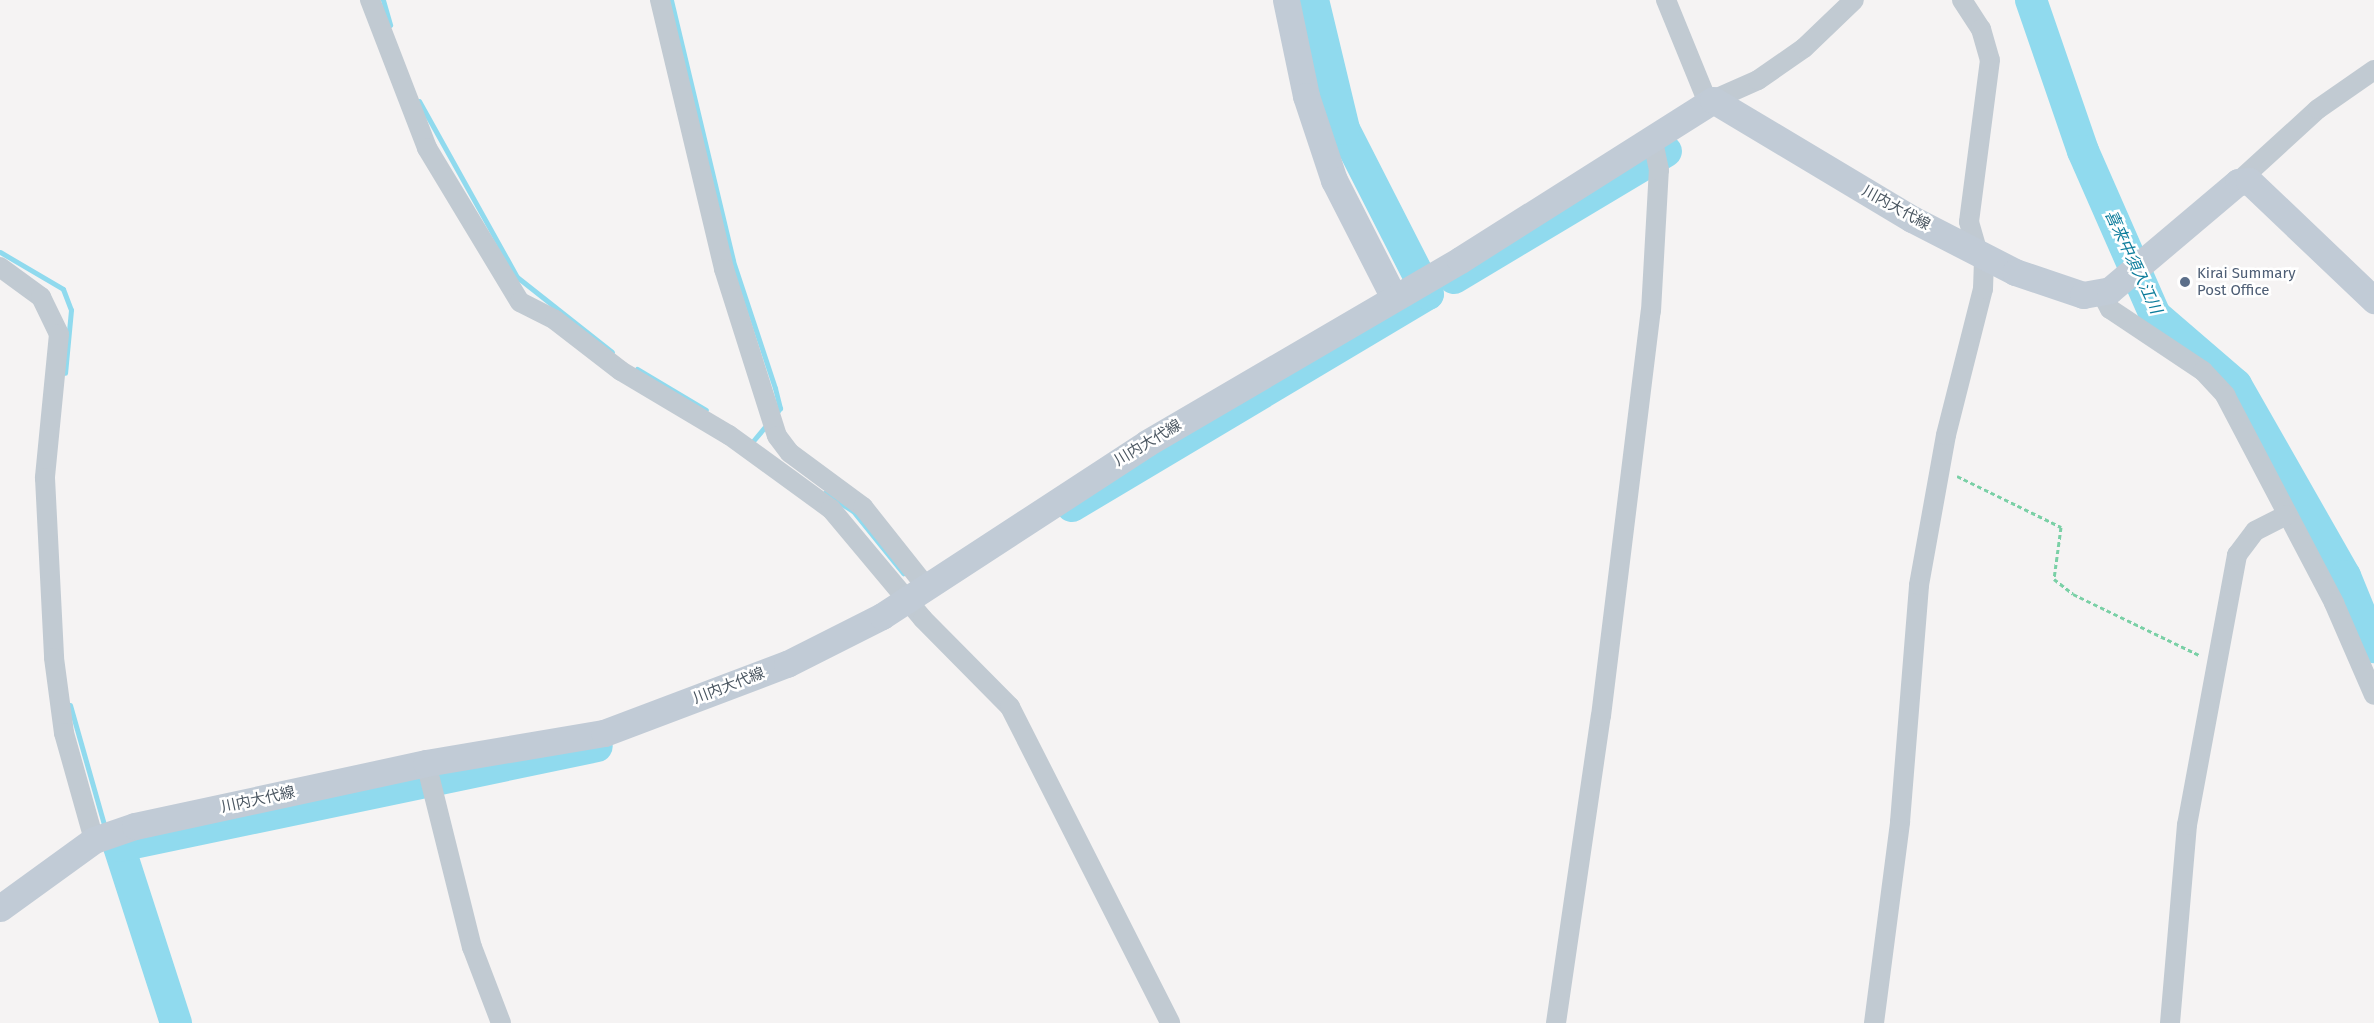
<!DOCTYPE html>
<html>
<head>
<meta charset="utf-8">
<style>
  body { margin:0 }
  #map { position:relative; width:2374px; height:1023px; overflow:hidden; background:#f5f3f3; font-family:"Fira Sans","Noto Sans JP",sans-serif }
  div>[style] { position:absolute }
  .stream>* { height:5px; margin:-2.5px; padding:0 2.5px; transform-origin:2.5px; border-radius:2.5px; background:#90daee }
  .river>* { height:32px; margin:-16px; padding:0 16px; transform-origin:16px; border-radius:16px; background:#90daee }
  .path>* { height:3px; margin-top:-1.5px; transform-origin:0; background:repeating-linear-gradient(90deg,#7ad0a6 0 4.5px,transparent 0 7.5px) }
  .street>* { height:20px; margin:-10px; padding:0 10px; transform-origin:10px; border-radius:10px; background:#c1cad2 }
  .secondary>* { height:27px; margin:-13.5px; padding:0 13.5px; transform-origin:13.5px; border-radius:13.5px; background:#c1cbd6 }
  .dots>* { width:16px; height:16px; translate:-50% -50%; box-sizing:border-box; border:3px solid #fff; border-radius:50% }
  span { translate:-50% -50%; white-space:nowrap; text-align:center; line-height:1.15; -webkit-text-stroke:5px #fff; paint-order:stroke }
  .street-label { font-size:15px; color:#4a5661 }
  .service-label { font-size:15px; color:#4e5e75 }
  .left { translate:0 -50%; text-align:left }
  .water-label { font-size:16px; color:#0c7c9b; font-style:italic }
</style>
</head>
<body>
<div id="map">
  <div class="stream">
    <i style="left:383px;top:0;width:26px;rotate:74deg"></i>
    <i style="left:671px;top:0;width:268px;rotate:76.6deg"></i>
    <i style="left:733px;top:261px;width:134px;rotate:71.7deg"></i>
    <i style="left:775px;top:388px;width:21px;rotate:76deg"></i>
    <i style="left:780px;top:408px;width:9px;rotate:126deg"></i>
    <i style="left:419px;top:101px;width:201px;rotate:60.9deg"></i>
    <i style="left:517px;top:277px;width:121px;rotate:38.3deg"></i>
    <i style="left:0;top:252px;width:73px;rotate:30.4deg"></i>
    <i style="left:63px;top:289px;width:22px;rotate:69deg"></i>
    <i style="left:71px;top:310px;width:63px;rotate:95.4deg"></i>
    <i style="left:637px;top:369px;width:80px;rotate:30.7deg"></i>
    <i style="left:753px;top:441px;width:25px;rotate:-50deg"></i>
    <i style="left:825px;top:493px;width:33px;rotate:33deg"></i>
    <i style="left:853px;top:511px;width:80px;rotate:51.1deg"></i>
    <i style="left:70px;top:705px;width:128px;rotate:74.1deg"></i>
  </div>
  <div class="river">
    <i style="left:2031px;top:0;width:160px;rotate:71deg"></i>
    <i style="left:2083px;top:151px;width:179px;rotate:66.3deg"></i>
    <i style="left:2155px;top:315px;width:107px;rotate:40.8deg"></i>
    <i style="left:2236px;top:385px;width:220px;rotate:60.3deg"></i>
    <i style="left:2345px;top:576px;width:77px;rotate:67.8deg"></i>
    <i style="left:1454px;top:278px;width:247px;rotate:-30.9deg"></i>
    <i style="left:1072px;top:506px;width:414px;rotate:-30.8deg"></i>
    <i style="left:1428px;top:294px;width:185px;rotate:-117deg"></i>
    <i style="left:1344px;top:129px;width:133px;rotate:-103.5deg"></i>
    <i style="left:176px;top:1023px;width:186px;rotate:-107.9deg"></i>
    <i style="left:119px;top:846px;width:488px;rotate:-11.8deg"></i>
  </div>
  <div class="path">
    <i style="left:1957px;top:476px;width:116px;rotate:26.1deg"></i>
    <i style="left:2061px;top:527px;width:52px;rotate:97.7deg"></i>
    <i style="left:2054px;top:579px;width:24px;rotate:38deg"></i>
    <i style="left:2073px;top:594px;width:142px;rotate:25.8deg"></i>
  </div>
  <div class="street">
    <i style="left:370px;top:0;width:159px;rotate:68.9deg"></i>
    <i style="left:427px;top:148px;width:180px;rotate:58.9deg"></i>
    <i style="left:520px;top:302px;width:39px;rotate:27deg"></i>
    <i style="left:555px;top:320px;width:83px;rotate:37.7deg"></i>
    <i style="left:621px;top:371px;width:126px;rotate:30.7deg"></i>
    <i style="left:729px;top:435px;width:126px;rotate:36deg"></i>
    <i style="left:831px;top:509px;width:143px;rotate:50.1deg"></i>
    <i style="left:923px;top:619px;width:124px;rotate:45.3deg"></i>
    <i style="left:1010px;top:707px;width:354px;rotate:63.1deg"></i>
    <i style="left:660px;top:0;width:277px;rotate:76.6deg"></i>
    <i style="left:724px;top:269px;width:175px;rotate:72.4deg"></i>
    <i style="left:777px;top:436px;width:21px;rotate:53deg"></i>
    <i style="left:790px;top:453px;width:91px;rotate:36.5deg"></i>
    <i style="left:863px;top:507px;width:98px;rotate:51.6deg"></i>
    <i style="left:1666px;top:0;width:111px;rotate:67.8deg"></i>
    <i style="left:1962px;top:0;width:35px;rotate:57deg"></i>
    <i style="left:1981px;top:29px;width:32px;rotate:74deg"></i>
    <i style="left:1990px;top:60px;width:163px;rotate:97.4deg"></i>
    <i style="left:1969px;top:222px;width:29px;rotate:74deg"></i>
    <i style="left:1713px;top:100px;width:49px;rotate:-24deg"></i>
    <i style="left:1758px;top:80px;width:56px;rotate:-34.8deg"></i>
    <i style="left:1804px;top:48px;width:69px;rotate:-43.8deg"></i>
    <i style="left:2238px;top:182px;width:108px;rotate:-42.4deg"></i>
    <i style="left:2318px;top:109px;width:68px;rotate:-34.9deg"></i>
    <i style="left:0;top:267px;width:51px;rotate:36.2deg"></i>
    <i style="left:41px;top:297px;width:41px;rotate:64.1deg"></i>
    <i style="left:59px;top:334px;width:145px;rotate:95.6deg"></i>
    <i style="left:45px;top:478px;width:180px;rotate:87.1deg"></i>
    <i style="left:54px;top:658px;width:76px;rotate:82.4deg"></i>
    <i style="left:64px;top:733px;width:111px;rotate:74.3deg"></i>
    <i style="left:2102px;top:294px;width:17px;rotate:62deg"></i>
    <i style="left:2110px;top:309px;width:112px;rotate:33.7deg"></i>
    <i style="left:2203px;top:371px;width:33px;rotate:47deg"></i>
    <i style="left:2225px;top:395px;width:235px;rotate:62.3deg"></i>
    <i style="left:2334px;top:603px;width:100px;rotate:66.5deg"></i>
    <i style="left:426px;top:763px;width:190px;rotate:76deg"></i>
    <i style="left:472px;top:947px;width:81px;rotate:69.1deg"></i>
    <i style="left:1556px;top:1023px;width:310px;rotate:-81.7deg"></i>
    <i style="left:1601px;top:716px;width:408px;rotate:-83deg"></i>
    <i style="left:1651px;top:311px;width:141px;rotate:-86.8deg"></i>
    <i style="left:1659px;top:170px;width:29px;rotate:-102deg"></i>
    <i style="left:1874px;top:1023px;width:203px;rotate:-82.6deg"></i>
    <i style="left:1900px;top:822px;width:238px;rotate:-85.4deg"></i>
    <i style="left:1919px;top:585px;width:152px;rotate:-79.8deg"></i>
    <i style="left:1946px;top:435px;width:151px;rotate:-75.8deg"></i>
    <i style="left:1983px;top:289px;width:35px;rotate:-88deg"></i>
    <i style="left:2170px;top:1023px;width:199px;rotate:-85.1deg"></i>
    <i style="left:2187px;top:825px;width:275px;rotate:-79.5deg"></i>
    <i style="left:2237px;top:555px;width:30px;rotate:-53deg"></i>
    <i style="left:2255px;top:531px;width:35px;rotate:-27deg"></i>
  </div>
  <div class="secondary">
    <i style="left:1286px;top:0;width:98px;rotate:78.2deg"></i>
    <i style="left:1306px;top:96px;width:89px;rotate:71.6deg"></i>
    <i style="left:1334px;top:180px;width:132px;rotate:63deg"></i>
    <i style="left:0;top:908px;width:116px;rotate:-35.9deg"></i>
    <i style="left:94px;top:840px;width:43px;rotate:-18.9deg"></i>
    <i style="left:135px;top:826px;width:298px;rotate:-12.2deg"></i>
    <i style="left:426px;top:763px;width:181px;rotate:-9.6deg"></i>
    <i style="left:604px;top:733px;width:196px;rotate:-20.7deg"></i>
    <i style="left:787px;top:664px;width:106px;rotate:-26.8deg"></i>
    <i style="left:882px;top:616px;width:316px;rotate:-33.1deg"></i>
    <i style="left:1147px;top:443px;width:363px;rotate:-30.3deg"></i>
    <i style="left:1460px;top:260px;width:299px;rotate:-32.3deg"></i>
    <i style="left:1713px;top:100px;width:232px;rotate:30.9deg"></i>
    <i style="left:1912px;top:219px;width:116px;rotate:27.2deg"></i>
    <i style="left:2015px;top:272px;width:72px;rotate:18.7deg"></i>
    <i style="left:2083px;top:295px;width:27px;rotate:-10deg"></i>
    <i style="left:2110px;top:290px;width:167px;rotate:-40.2deg"></i>
    <i style="left:2238px;top:182px;width:11px;rotate:-5deg"></i>
    <i style="left:2249px;top:181px;width:173px;rotate:43.6deg"></i>
  </div>
  <div class="dots">
    <i style="left:2185px;top:282px;background:#5c6f8a"></i>
  </div>
  <div class="street-label">
    <span style="left:1896px;top:208px;rotate:29deg">川内大代線</span>
    <span style="left:1148px;top:443px;rotate:-31deg">川内大代線</span>
    <span style="left:729px;top:686px;rotate:-21deg">川内大代線</span>
    <span style="left:258px;top:800px;rotate:-12deg">川内大代線</span>
  </div>
  <div class="service-label">
    <span class="left" style="left:2197px;top:282px">Kirai Summary<br>Post Office</span>
  </div>
  <div class="water-label">
    <span style="left:2133px;top:262px;rotate:65deg">喜来中須入江川</span>
  </div>
</div>
</body>
</html>
